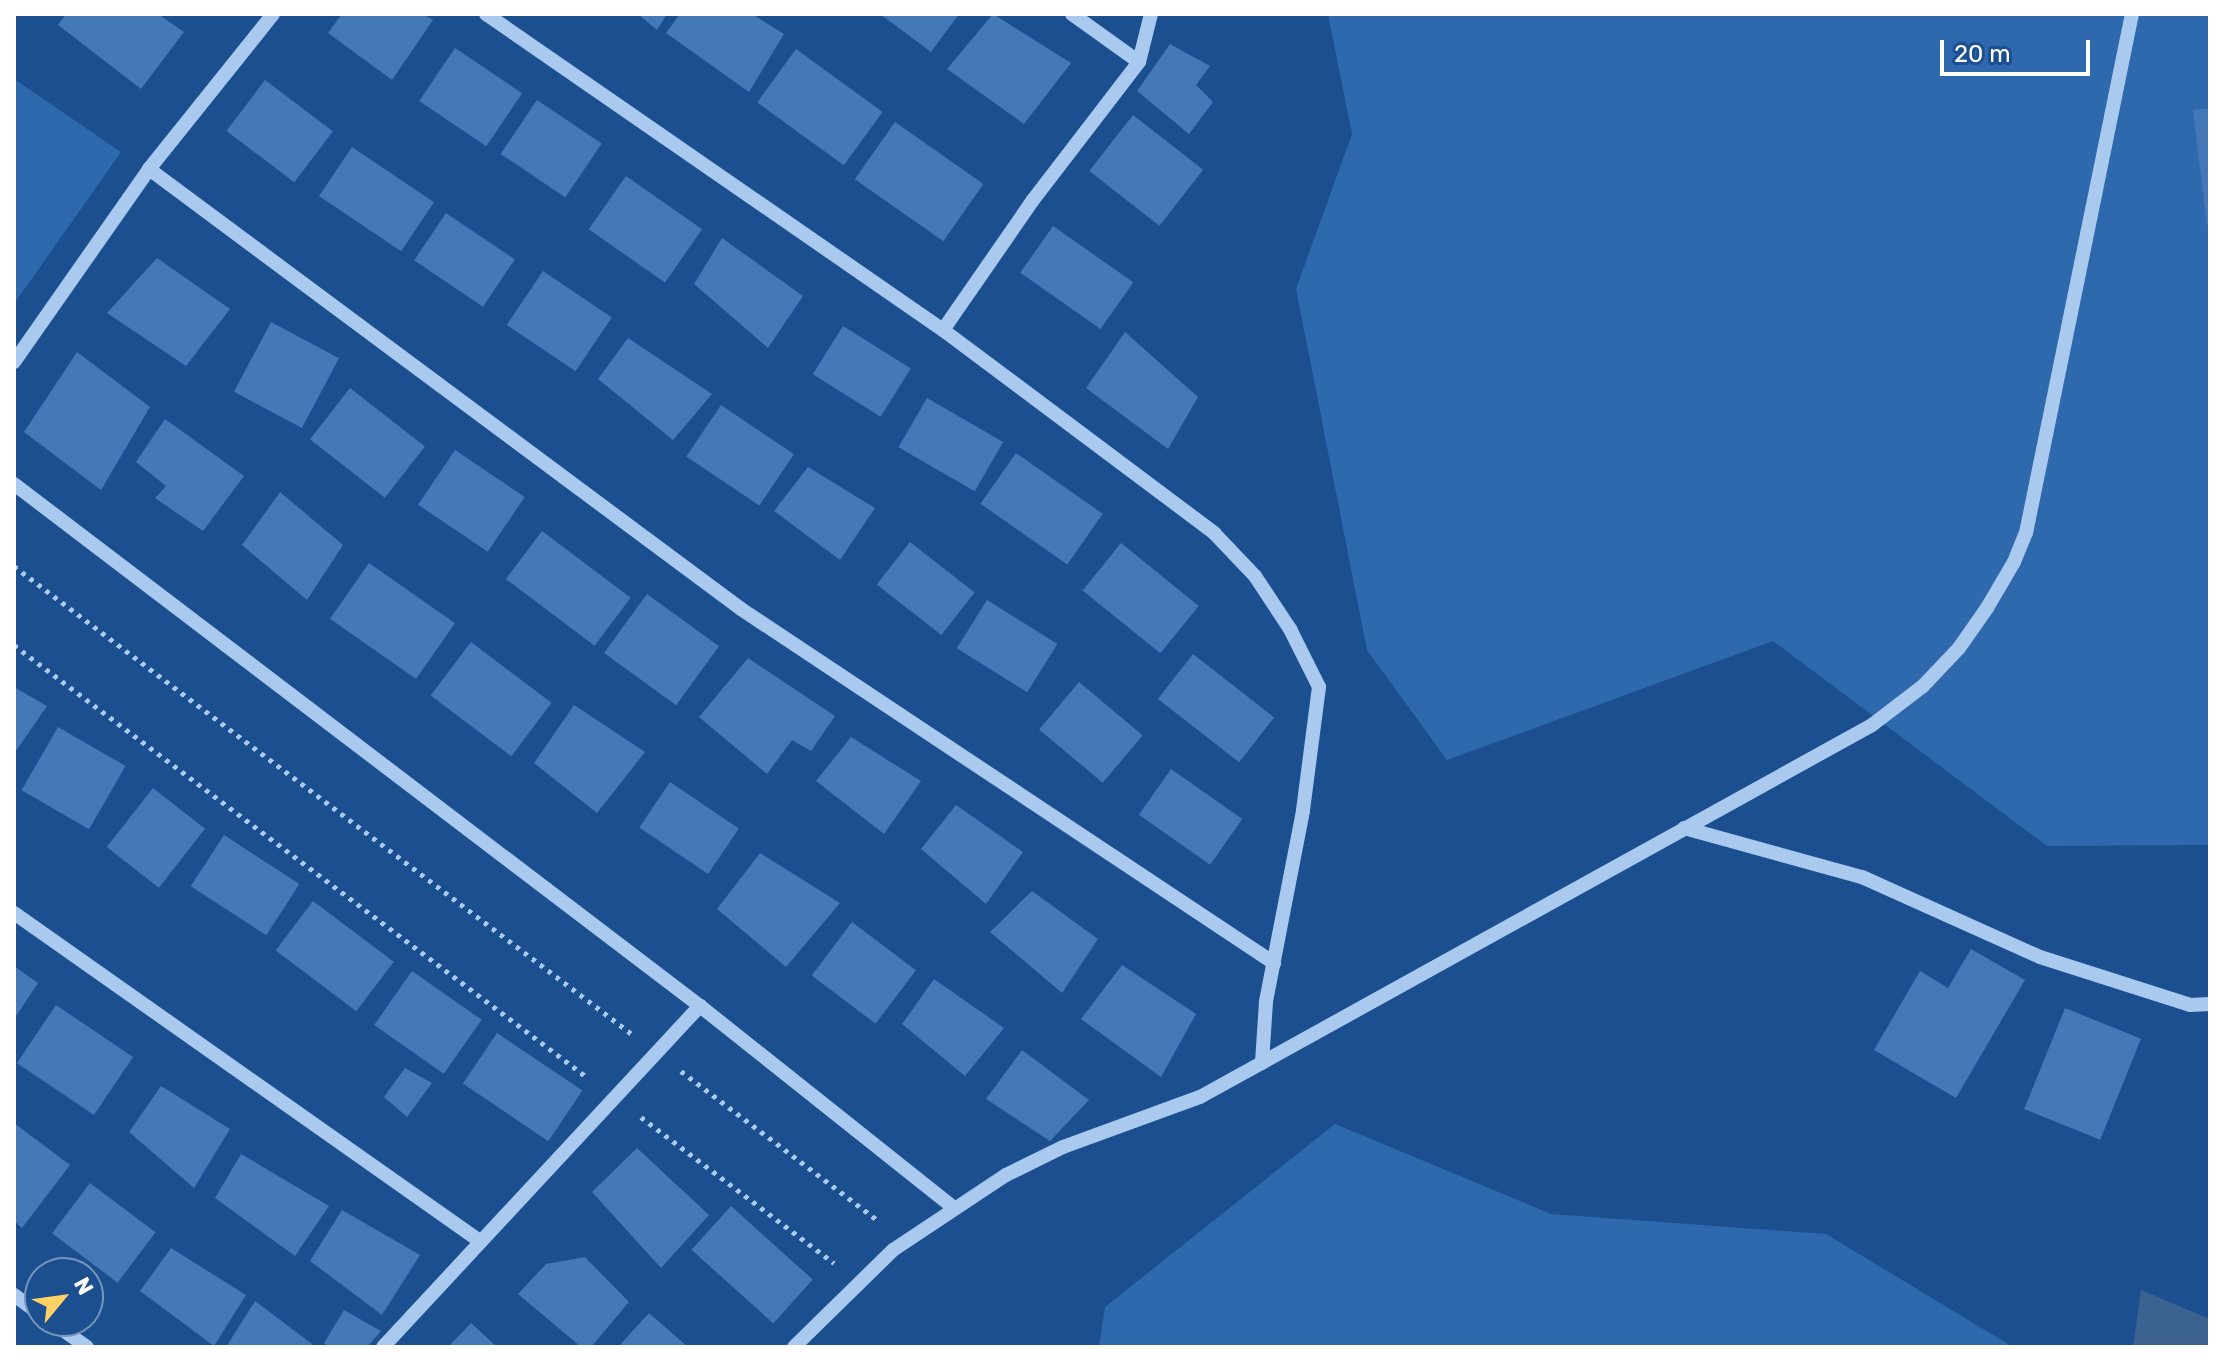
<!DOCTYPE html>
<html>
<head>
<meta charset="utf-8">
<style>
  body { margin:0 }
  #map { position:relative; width:2224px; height:1361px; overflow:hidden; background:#1b4f8f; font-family:Rubik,sans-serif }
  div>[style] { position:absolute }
  .green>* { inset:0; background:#2e69ad }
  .water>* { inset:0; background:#3c6290 }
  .building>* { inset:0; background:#4478b7; transform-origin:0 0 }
  .path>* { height:5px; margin-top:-2.5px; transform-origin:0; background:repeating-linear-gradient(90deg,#a9c9ee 0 4px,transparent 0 10px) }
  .minor>* { height:14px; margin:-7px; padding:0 7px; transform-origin:7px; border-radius:7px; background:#a9c9ee }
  span { translate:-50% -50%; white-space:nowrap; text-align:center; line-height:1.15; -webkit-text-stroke:8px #1b4f8f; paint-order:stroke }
  .frame { position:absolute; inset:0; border:16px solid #fff; pointer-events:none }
  .north { position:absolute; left:24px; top:1257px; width:80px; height:80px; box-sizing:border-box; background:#1b4f8f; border:2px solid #7695bc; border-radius:50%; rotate:61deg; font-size:22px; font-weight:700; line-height:32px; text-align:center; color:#fff }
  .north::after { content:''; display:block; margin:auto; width:28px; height:36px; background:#ffd166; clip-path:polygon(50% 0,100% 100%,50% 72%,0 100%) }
  .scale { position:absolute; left:1940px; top:40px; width:150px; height:36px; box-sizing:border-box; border:4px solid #fff; border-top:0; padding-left:10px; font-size:24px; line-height:28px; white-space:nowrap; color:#fff; -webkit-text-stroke:6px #1b4f8f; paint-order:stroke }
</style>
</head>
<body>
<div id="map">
  <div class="green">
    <i style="clip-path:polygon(1328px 14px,2210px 14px,2210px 845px,2047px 846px,1773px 641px,1447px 760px,1367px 650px,1296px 289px,1352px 134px)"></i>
    <i style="clip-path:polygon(14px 79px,121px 152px,14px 304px)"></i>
    <i style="clip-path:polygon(1335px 1124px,1551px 1214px,1826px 1234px,2013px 1347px,1099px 1347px,1105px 1307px)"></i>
  </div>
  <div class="water">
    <i style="clip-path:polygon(2141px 1290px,2210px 1319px,2210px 1347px,2133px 1347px)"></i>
  </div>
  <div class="building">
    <i style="clip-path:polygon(66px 14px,158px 14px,184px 32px,141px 89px,58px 25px)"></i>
    <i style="clip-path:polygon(342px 14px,423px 14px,433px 20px,392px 80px,328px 33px)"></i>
    <i style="clip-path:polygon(638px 14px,667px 14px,657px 30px)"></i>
    <i style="clip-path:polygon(680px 14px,752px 14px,784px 34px,749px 92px,666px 33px)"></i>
    <i style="clip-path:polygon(880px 14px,959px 14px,931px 52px)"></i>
    <i style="clip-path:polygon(993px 14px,1071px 63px,1024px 124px,947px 69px)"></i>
    <i style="clip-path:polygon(1170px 44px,1210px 66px,1196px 85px,1213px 102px,1189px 134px,1137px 91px)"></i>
    <i style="left:455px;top:48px;width:81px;height:64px;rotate:34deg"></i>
    <i style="left:796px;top:49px;width:107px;height:66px;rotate:36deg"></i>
    <i style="left:265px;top:80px;width:85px;height:64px;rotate:37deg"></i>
    <i style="left:537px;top:100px;width:78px;height:65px;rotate:34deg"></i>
    <i style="clip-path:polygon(2210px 108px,2210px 225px,2207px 225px,2193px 110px)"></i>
    <i style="left:1133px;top:115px;width:89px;height:71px;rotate:38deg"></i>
    <i style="left:895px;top:122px;width:108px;height:70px;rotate:35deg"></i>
    <i style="left:352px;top:147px;width:99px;height:59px;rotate:34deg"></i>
    <i style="left:626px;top:176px;width:93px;height:65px;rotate:35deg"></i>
    <i style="left:446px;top:213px;width:83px;height:57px;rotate:34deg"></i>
    <i style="left:1053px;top:226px;width:98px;height:57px;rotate:35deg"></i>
    <i style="clip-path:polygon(722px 238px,803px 296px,768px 348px,694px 284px)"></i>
    <i style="clip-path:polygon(157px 258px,230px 309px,186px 366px,107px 313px)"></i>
    <i style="left:543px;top:271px;width:83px;height:65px;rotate:34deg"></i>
    <i style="left:271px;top:322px;width:77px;height:79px;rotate:28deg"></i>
    <i style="left:843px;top:326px;width:80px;height:57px;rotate:32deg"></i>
    <i style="clip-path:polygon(1125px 332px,1198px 397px,1168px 449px,1086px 388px)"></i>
    <i style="clip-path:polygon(628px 338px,712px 394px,673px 440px,598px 379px)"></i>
    <i style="clip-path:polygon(77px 352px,150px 407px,101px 490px,24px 432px)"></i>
    <i style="left:350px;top:388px;width:95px;height:65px;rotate:38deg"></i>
    <i style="left:927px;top:398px;width:88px;height:57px;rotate:30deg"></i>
    <i style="left:721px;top:405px;width:88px;height:62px;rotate:34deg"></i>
    <i style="clip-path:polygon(165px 419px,244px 476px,203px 531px,155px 498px,166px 486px,136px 462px)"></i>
    <i style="left:455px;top:450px;width:84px;height:66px;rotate:34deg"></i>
    <i style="left:1016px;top:453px;width:106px;height:62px;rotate:35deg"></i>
    <i style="clip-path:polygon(808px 467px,875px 508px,840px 560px,774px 511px)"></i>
    <i style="clip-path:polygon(280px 492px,343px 545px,307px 600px,242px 545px)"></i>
    <i style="left:542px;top:531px;width:111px;height:60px;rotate:37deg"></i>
    <i style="left:910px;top:542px;width:82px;height:54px;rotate:38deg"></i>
    <i style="left:1121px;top:543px;width:100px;height:61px;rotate:39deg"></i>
    <i style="left:369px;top:563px;width:105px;height:68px;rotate:35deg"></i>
    <i style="left:647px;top:594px;width:89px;height:73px;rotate:36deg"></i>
    <i style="left:987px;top:600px;width:83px;height:57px;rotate:32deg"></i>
    <i style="left:471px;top:642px;width:101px;height:67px;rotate:37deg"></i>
    <i style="left:1193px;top:654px;width:103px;height:57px;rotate:38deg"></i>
    <i style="clip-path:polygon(748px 658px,835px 716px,811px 751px,792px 740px,767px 774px,699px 717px)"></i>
    <i style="left:1079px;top:682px;width:83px;height:62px;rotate:40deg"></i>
    <i style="clip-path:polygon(14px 687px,47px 706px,14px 754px)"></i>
    <i style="clip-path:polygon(574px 705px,645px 752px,597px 813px,534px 763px)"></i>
    <i style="left:58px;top:727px;width:78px;height:73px;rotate:30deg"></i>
    <i style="clip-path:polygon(851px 737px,921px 781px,884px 834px,816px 781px)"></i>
    <i style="left:1171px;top:769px;width:87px;height:56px;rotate:35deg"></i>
    <i style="left:670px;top:782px;width:83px;height:55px;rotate:34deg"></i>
    <i style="left:153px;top:788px;width:66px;height:75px;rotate:38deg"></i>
    <i style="clip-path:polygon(956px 805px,1023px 852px,986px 904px,921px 849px)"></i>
    <i style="left:224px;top:835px;width:90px;height:61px;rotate:33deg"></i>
    <i style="clip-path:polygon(760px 853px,840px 903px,786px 967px,717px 909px)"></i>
    <i style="clip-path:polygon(1032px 891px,1098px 939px,1062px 993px,990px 932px)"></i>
    <i style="left:313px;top:901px;width:101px;height:62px;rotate:37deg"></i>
    <i style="left:852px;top:922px;width:80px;height:67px;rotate:37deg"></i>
    <i style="clip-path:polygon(1971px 949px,2025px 980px,1956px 1098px,1874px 1050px,1920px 971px,1948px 988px)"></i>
    <i style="clip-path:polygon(1122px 965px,1196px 1014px,1161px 1077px,1081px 1019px)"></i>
    <i style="clip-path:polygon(14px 966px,38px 983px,14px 1019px)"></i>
    <i style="left:412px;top:971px;width:85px;height:66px;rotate:35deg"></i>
    <i style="clip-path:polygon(934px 979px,1004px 1028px,965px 1076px,902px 1024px)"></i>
    <i style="left:56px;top:1005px;width:93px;height:70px;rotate:34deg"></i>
    <i style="left:2065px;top:1008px;width:82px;height:109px;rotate:22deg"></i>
    <i style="left:497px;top:1033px;width:103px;height:61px;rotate:34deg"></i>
    <i style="clip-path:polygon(1022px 1050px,1089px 1100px,1050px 1141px,986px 1099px)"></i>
    <i style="clip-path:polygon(405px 1068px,432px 1083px,407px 1117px,384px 1097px)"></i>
    <i style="clip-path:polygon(161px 1086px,230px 1129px,194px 1188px,129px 1132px)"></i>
    <i style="clip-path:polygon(14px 1123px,70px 1165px,22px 1228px,14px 1221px)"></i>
    <i style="clip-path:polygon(637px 1148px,709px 1215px,661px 1268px,592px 1192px)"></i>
    <i style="clip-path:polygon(241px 1154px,329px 1206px,295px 1256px,215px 1198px)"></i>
    <i style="left:90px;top:1183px;width:82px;height:63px;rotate:37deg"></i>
    <i style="left:731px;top:1206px;width:110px;height:59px;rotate:42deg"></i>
    <i style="clip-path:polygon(342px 1210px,420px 1255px,382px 1315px,310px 1261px)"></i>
    <i style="clip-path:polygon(171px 1248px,246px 1295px,214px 1346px,140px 1291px)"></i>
    <i style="clip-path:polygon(585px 1257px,629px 1302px,591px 1347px,581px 1347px,518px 1294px,546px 1264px)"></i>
    <i style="clip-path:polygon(255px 1301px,316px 1347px,226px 1347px)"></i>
    <i style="clip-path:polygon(344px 1310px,381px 1331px,367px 1347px,330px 1347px,324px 1343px)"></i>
    <i style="clip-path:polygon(649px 1313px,688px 1347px,618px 1347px)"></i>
    <i style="clip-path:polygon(471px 1323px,497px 1347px,448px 1347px)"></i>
  </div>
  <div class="path">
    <i style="left:14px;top:566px;width:775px;rotate:37.14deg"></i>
    <i style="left:14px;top:645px;width:719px;rotate:37.03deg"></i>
    <i style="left:681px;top:1071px;width:246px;rotate:37.2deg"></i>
    <i style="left:641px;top:1117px;width:242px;rotate:37.1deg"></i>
  </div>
  <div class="minor">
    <i style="left:486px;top:14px;width:556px;rotate:34.66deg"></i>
    <i style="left:943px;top:330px;width:339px;rotate:36.8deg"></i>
    <i style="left:1214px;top:533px;width:59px;rotate:46.4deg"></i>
    <i style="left:1255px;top:576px;width:64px;rotate:56.6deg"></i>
    <i style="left:1290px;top:629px;width:65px;rotate:63.4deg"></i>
    <i style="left:1319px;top:687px;width:125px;rotate:97.4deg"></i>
    <i style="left:1303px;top:811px;width:195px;rotate:101deg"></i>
    <i style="left:1266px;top:1002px;width:61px;rotate:93.8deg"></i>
    <i style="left:1072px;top:14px;width:82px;rotate:35.6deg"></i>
    <i style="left:149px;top:169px;width:738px;rotate:36.62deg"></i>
    <i style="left:741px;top:609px;width:640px;rotate:33.59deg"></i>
    <i style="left:943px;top:330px;width:158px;rotate:-55.3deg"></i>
    <i style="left:1033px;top:200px;width:174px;rotate:-52.5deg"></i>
    <i style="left:1139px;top:62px;width:49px;rotate:-76deg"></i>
    <i style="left:14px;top:362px;width:236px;rotate:-55deg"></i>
    <i style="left:149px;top:169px;width:198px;rotate:-51.3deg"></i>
    <i style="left:14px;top:484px;width:862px;rotate:37.27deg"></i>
    <i style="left:700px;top:1006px;width:323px;rotate:38.5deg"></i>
    <i style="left:1684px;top:828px;width:185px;rotate:15.4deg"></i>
    <i style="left:1862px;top:877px;width:195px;rotate:24.2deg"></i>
    <i style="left:2040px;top:957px;width:157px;rotate:17.7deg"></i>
    <i style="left:2190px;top:1005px;width:20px;rotate:-3deg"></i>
    <i style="left:14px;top:913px;width:571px;rotate:35.16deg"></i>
    <i style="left:14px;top:1295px;width:32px;rotate:36deg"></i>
    <i style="left:50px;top:1321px;width:45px;rotate:35.1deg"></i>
    <i style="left:383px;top:1347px;width:466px;rotate:-47.1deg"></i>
    <i style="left:794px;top:1347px;width:139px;rotate:-44.4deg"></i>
    <i style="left:893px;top:1250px;width:136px;rotate:-33.6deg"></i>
    <i style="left:1006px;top:1175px;width:64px;rotate:-26.2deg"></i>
    <i style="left:1063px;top:1147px;width:146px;rotate:-20.1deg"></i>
    <i style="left:1200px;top:1097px;width:768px;rotate:-28.97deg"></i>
    <i style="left:1872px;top:725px;width:64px;rotate:-37.4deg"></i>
    <i style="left:1923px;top:686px;width:52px;rotate:-46.5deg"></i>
    <i style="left:1959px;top:648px;width:49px;rotate:-55deg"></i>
    <i style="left:1987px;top:608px;width:53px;rotate:-59.6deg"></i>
    <i style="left:2014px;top:562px;width:31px;rotate:-68deg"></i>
    <i style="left:2026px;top:533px;width:530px;rotate:-78.46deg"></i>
  </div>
  <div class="frame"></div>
  <div class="north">N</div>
  <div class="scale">20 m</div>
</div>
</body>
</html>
